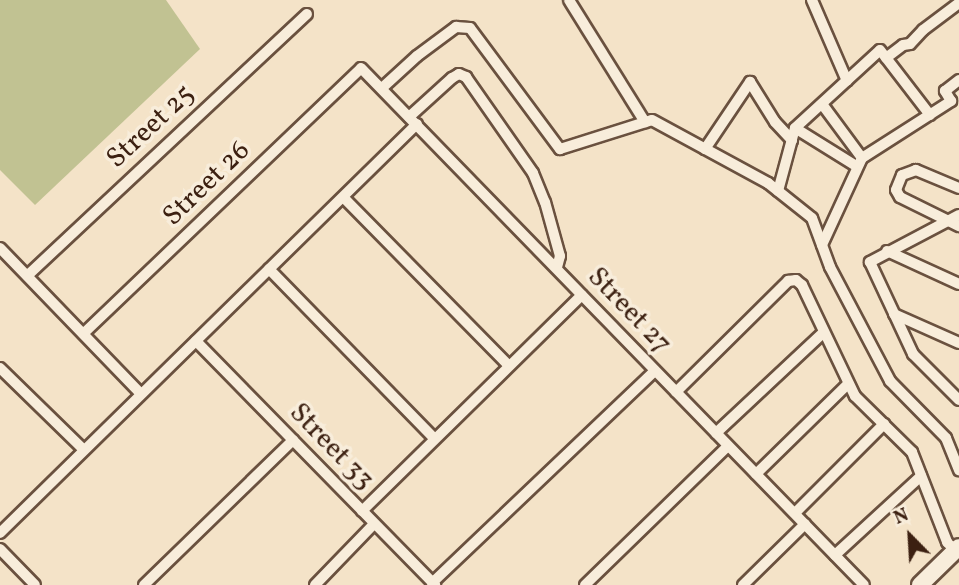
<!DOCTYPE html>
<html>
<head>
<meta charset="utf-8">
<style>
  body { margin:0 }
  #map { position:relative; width:959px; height:585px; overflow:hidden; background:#f4e3c8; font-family:Vollkorn,serif }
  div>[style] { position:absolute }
  .green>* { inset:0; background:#c1c292 }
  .roads { filter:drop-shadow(2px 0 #6a513f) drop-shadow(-2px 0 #6a513f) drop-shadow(0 2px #6a513f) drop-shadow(0 -2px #6a513f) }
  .minor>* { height:10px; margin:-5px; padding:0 5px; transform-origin:5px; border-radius:5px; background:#f8eddb }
  .secondary>* { height:16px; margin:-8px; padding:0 8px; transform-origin:8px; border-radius:8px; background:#f8eddb }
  span { translate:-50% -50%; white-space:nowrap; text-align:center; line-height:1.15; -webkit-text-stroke:7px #f8eddb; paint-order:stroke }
  .street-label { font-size:28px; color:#3c2011 }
  .north { position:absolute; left:875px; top:501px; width:70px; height:70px; -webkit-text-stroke:5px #f8eddb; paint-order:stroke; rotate:336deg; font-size:19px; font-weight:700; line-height:28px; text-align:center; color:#3c2011 }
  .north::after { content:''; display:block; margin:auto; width:24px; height:32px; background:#3c2011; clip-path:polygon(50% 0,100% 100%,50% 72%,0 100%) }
</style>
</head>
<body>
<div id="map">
  <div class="green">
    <i style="clip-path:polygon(0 0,166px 0,200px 49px,35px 205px,0 170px)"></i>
  </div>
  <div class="roads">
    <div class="minor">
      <i style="left:569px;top:0;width:144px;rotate:58.1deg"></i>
      <i style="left:812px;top:0;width:88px;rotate:66.6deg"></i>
      <i style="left:886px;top:58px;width:21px;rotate:-37deg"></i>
      <i style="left:903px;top:45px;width:7px;rotate:-8deg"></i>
      <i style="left:910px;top:44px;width:19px;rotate:-47deg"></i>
      <i style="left:923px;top:30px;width:45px;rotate:-36.9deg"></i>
      <i style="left:382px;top:88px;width:47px;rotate:-42.4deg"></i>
      <i style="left:417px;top:56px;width:49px;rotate:-36.6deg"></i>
      <i style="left:456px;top:27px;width:14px;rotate:4deg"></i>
      <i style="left:470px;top:28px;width:151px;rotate:53.4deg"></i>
      <i style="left:560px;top:149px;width:96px;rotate:-17.5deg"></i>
      <i style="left:652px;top:120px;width:132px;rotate:28.5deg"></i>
      <i style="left:768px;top:183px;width:56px;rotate:38.5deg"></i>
      <i style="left:812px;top:218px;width:52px;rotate:69.8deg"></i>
      <i style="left:830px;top:267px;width:129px;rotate:62.2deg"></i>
      <i style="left:890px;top:381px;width:80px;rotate:45.5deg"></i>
      <i style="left:946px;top:438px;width:35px;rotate:68deg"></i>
      <i style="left:822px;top:104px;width:67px;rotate:53.5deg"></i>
      <i style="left:409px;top:117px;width:58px;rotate:-42.2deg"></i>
      <i style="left:452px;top:78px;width:8px;rotate:-30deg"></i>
      <i style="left:459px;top:74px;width:8px;rotate:23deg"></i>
      <i style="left:466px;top:77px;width:117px;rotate:55.1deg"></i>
      <i style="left:533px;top:173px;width:31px;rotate:68deg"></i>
      <i style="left:545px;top:202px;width:56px;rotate:74.5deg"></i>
      <i style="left:560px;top:256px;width:11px;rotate:105deg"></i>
      <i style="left:795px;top:128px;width:72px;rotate:31.9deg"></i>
      <i style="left:705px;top:149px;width:81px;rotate:-56.1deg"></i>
      <i style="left:750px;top:82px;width:47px;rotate:58deg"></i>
      <i style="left:775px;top:122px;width:25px;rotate:47deg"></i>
      <i style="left:959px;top:188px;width:47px;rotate:-157.3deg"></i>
      <i style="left:916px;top:170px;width:15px;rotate:160deg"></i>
      <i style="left:902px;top:175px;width:16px;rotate:112deg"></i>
      <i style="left:896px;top:190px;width:8px;rotate:60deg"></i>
      <i style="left:900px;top:197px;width:66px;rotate:26.2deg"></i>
      <i style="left:778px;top:191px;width:65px;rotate:-74.9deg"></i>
      <i style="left:795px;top:128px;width:115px;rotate:-42.5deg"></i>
      <i style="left:880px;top:50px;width:82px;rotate:52.4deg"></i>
      <i style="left:344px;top:198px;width:235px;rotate:45.5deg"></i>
      <i style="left:959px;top:215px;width:101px;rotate:152.2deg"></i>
      <i style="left:870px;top:262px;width:102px;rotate:64.9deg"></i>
      <i style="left:913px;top:354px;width:65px;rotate:45deg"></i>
      <i style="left:822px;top:245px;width:96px;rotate:-65.3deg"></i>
      <i style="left:862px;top:158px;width:106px;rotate:-32.6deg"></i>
      <i style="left:951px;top:101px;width:12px;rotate:-121deg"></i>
      <i style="left:945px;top:91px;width:18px;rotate:-38deg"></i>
      <i style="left:0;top:248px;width:202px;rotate:46deg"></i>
      <i style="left:887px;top:251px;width:79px;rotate:24.6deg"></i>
      <i style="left:269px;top:269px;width:236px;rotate:45.7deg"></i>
      <i style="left:28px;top:275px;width:382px;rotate:-43.1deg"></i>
      <i style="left:894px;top:314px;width:71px;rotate:24deg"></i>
      <i style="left:84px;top:333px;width:383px;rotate:-43.7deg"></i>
      <i style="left:361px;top:68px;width:721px;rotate:45.79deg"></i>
      <i style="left:196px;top:341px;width:342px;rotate:45.6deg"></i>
      <i style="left:0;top:368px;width:116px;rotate:44.3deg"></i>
      <i style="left:676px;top:392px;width:158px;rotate:-44.7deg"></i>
      <i style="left:788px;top:281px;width:8px;rotate:-7deg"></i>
      <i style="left:796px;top:280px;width:8px;rotate:40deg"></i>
      <i style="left:802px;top:285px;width:123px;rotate:64.5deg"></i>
      <i style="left:855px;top:396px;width:80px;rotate:44.5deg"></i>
      <i style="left:912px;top:452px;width:97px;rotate:68.7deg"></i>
      <i style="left:947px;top:542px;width:12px;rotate:48deg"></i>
      <i style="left:716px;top:433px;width:146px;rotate:-43.1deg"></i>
      <i style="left:756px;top:474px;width:129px;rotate:-44.4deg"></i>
      <i style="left:362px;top:511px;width:308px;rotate:-44.5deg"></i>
      <i style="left:795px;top:513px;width:126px;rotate:-45deg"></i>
      <i style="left:0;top:533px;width:584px;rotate:-44.45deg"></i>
      <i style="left:0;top:549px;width:50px;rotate:45.8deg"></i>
      <i style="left:835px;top:555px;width:117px;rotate:-42.6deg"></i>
      <i style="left:432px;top:583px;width:308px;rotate:-43.6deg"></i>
      <i style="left:144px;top:585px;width:208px;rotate:-44.2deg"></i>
      <i style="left:315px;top:585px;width:85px;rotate:-46deg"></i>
      <i style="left:585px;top:585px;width:199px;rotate:-44.2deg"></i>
      <i style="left:743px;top:585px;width:87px;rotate:-44.5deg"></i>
    </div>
    <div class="secondary">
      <i style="left:920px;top:585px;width:54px;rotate:-44.3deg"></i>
    </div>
  </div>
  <div class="street-label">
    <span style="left:151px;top:127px;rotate:-43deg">Street 25</span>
    <span style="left:207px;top:184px;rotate:-44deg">Street 26</span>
    <span style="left:629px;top:311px;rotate:46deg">Street 27</span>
    <span style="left:331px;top:447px;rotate:46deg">Street 33</span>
  </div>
  <div class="north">N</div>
</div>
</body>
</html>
